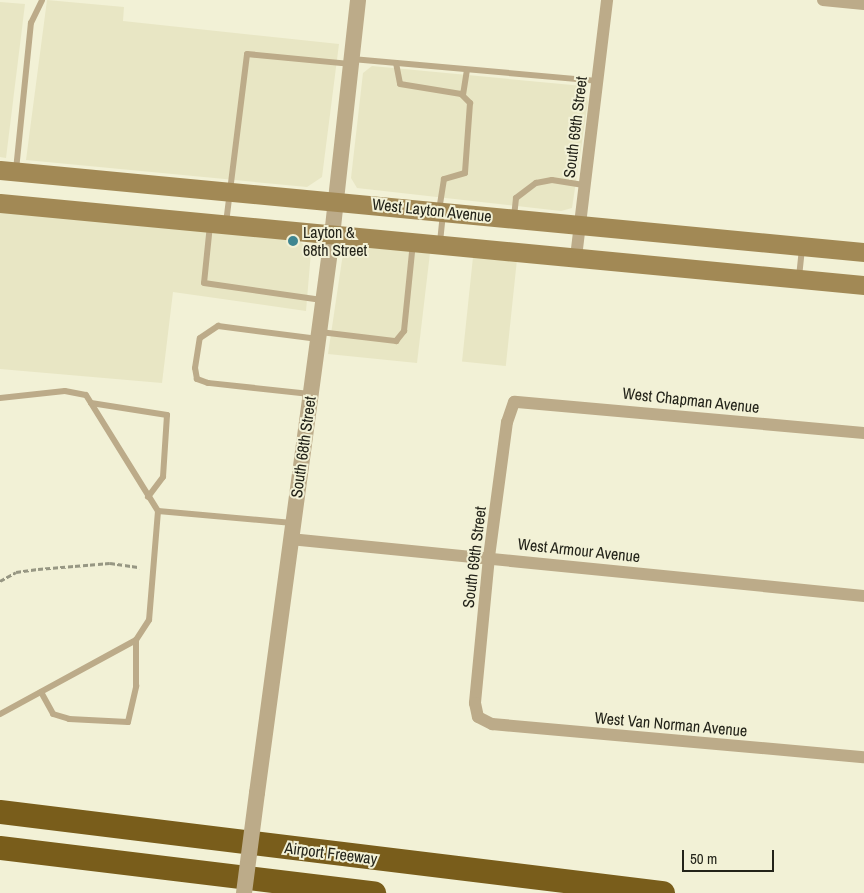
<!DOCTYPE html>
<html>
<head>
<meta charset="utf-8">
<style>
  body { margin:0 }
  #map { position:relative; width:864px; height:893px; overflow:hidden; background:#f2f1d6; font-family:"Archivo Narrow",sans-serif }
  div>[style] { position:absolute }
  .built>* { inset:0; background:#e8e6c4; transform-origin:0 0 }
  .path>* { height:2.5px; margin-top:-1.25px; transform-origin:0; background:repeating-linear-gradient(90deg,#979783 0 5px,transparent 0 7.5px) }
  .service>* { height:6px; margin:-3px; padding:0 3px; transform-origin:3px; border-radius:3px; background:#bcab89 }
  .minor>* { height:12px; margin:-6px; padding:0 6px; transform-origin:6px; border-radius:6px; background:#bcab89 }
  .tertiary>* { height:16px; margin:-8px; padding:0 8px; transform-origin:8px; border-radius:8px; background:#bcab89 }
  .secondary>* { height:19px; margin:-9.5px; padding:0 9.5px; transform-origin:9.5px; border-radius:9.5px; background:#a28955 }
  .motorway>* { height:24px; margin:-12px; padding:0 12px; transform-origin:12px; border-radius:12px; background:#795d1b }
  .tertiary-bridge>* { height:16px; margin:-8px; padding:0 8px; transform-origin:8px; border-radius:8px; background:#bcab89 }
  .dots>* { width:14px; height:14px; translate:-50% -50%; box-sizing:border-box; border:2px solid #f2f1d6; border-radius:50% }
  span { translate:-50% -50%; white-space:nowrap; text-align:center; line-height:1.15; -webkit-text-stroke:4px #f2f1d6; paint-order:stroke }
  .street-label { font-size:16px; color:#232319 }
  .poi-label { font-size:16px; color:#232319 }
  .left { translate:0 -50%; text-align:left }
  .scale { position:absolute; left:682px; top:850px; width:92px; height:22px; box-sizing:border-box; border:2px solid #232319; border-top:0; padding-left:6px; font-size:15px; line-height:18px; white-space:nowrap; color:#232319; -webkit-text-stroke:4px #f2f1d6; paint-order:stroke }
</style>
</head>
<body>
<div id="map">
  <div class="built">
    <i style="clip-path:polygon(47px 0,124px 7px,123px 21px,339px 44px,322px 177px,307px 187px,26px 160px)"></i>
    <i style="clip-path:polygon(0 2px,25px 4px,6px 158px,0 157px)"></i>
    <i style="clip-path:polygon(372px 66px,583px 86px,588px 102px,572px 208px,561px 211px,357px 188px,351px 178px,363px 73px)"></i>
    <i style="clip-path:polygon(0 211px,300px 241px,311px 252px,306px 311px,173px 292px,162px 383px,0 369px)"></i>
    <i style="clip-path:polygon(357px 246px,430px 253px,417px 363px,328px 354px,342px 260px,344px 252px)"></i>
    <i style="left:473px;top:257px;width:44px;height:105px;rotate:6deg"></i>
  </div>
  <div class="path">
    <i style="left:0;top:581px;width:18px;rotate:-29deg"></i>
    <i style="left:16px;top:572px;width:22px;rotate:-8deg"></i>
    <i style="left:38px;top:569px;width:72px;rotate:-4.8deg"></i>
    <i style="left:110px;top:563px;width:30px;rotate:8deg"></i>
  </div>
  <div class="service">
    <i style="left:352px;top:59px;width:246px;rotate:5.1deg"></i>
    <i style="left:396px;top:63px;width:21px;rotate:79deg"></i>
    <i style="left:400px;top:84px;width:62px;rotate:9.3deg"></i>
    <i style="left:461px;top:94px;width:13px;rotate:45deg"></i>
    <i style="left:470px;top:103px;width:70px;rotate:94.1deg"></i>
    <i style="left:465px;top:173px;width:22px;rotate:164deg"></i>
    <i style="left:444px;top:179px;width:31px;rotate:99deg"></i>
    <i style="left:463px;top:95px;width:25px;rotate:-81deg"></i>
    <i style="left:16px;top:170px;width:148px;rotate:-84.2deg"></i>
    <i style="left:31px;top:23px;width:25px;rotate:-64deg"></i>
    <i style="left:514px;top:217px;width:19px;rotate:-84deg"></i>
    <i style="left:516px;top:198px;width:25px;rotate:-37deg"></i>
    <i style="left:536px;top:183px;width:16px;rotate:-11deg"></i>
    <i style="left:552px;top:180px;width:32px;rotate:9deg"></i>
    <i style="left:226px;top:223px;width:170px;rotate:-82.9deg"></i>
    <i style="left:247px;top:54px;width:103px;rotate:5.5deg"></i>
    <i style="left:210px;top:225px;width:58px;rotate:95.9deg"></i>
    <i style="left:204px;top:283px;width:119px;rotate:8.2deg"></i>
    <i style="left:440px;top:242px;width:27px;rotate:-84deg"></i>
    <i style="left:799px;top:277px;width:30px;rotate:-84deg"></i>
    <i style="left:320px;top:332px;width:77px;rotate:6.8deg"></i>
    <i style="left:396px;top:341px;width:13px;rotate:-51deg"></i>
    <i style="left:404px;top:331px;width:88px;rotate:-84.2deg"></i>
    <i style="left:310px;top:394px;width:103px;rotate:-173.8deg"></i>
    <i style="left:208px;top:383px;width:12px;rotate:-160deg"></i>
    <i style="left:197px;top:379px;width:11px;rotate:-100deg"></i>
    <i style="left:195px;top:368px;width:30px;rotate:-81deg"></i>
    <i style="left:200px;top:338px;width:22px;rotate:-34deg"></i>
    <i style="left:218px;top:326px;width:101px;rotate:7.4deg"></i>
    <i style="left:0;top:398px;width:65px;rotate:-6.1deg"></i>
    <i style="left:65px;top:391px;width:21px;rotate:11deg"></i>
    <i style="left:86px;top:395px;width:137px;rotate:58.2deg"></i>
    <i style="left:158px;top:511px;width:109px;rotate:94.7deg"></i>
    <i style="left:149px;top:620px;width:24px;rotate:123deg"></i>
    <i style="left:136px;top:640px;width:155px;rotate:151.4deg"></i>
    <i style="left:91px;top:403px;width:77px;rotate:9deg"></i>
    <i style="left:167px;top:415px;width:62px;rotate:93.7deg"></i>
    <i style="left:163px;top:477px;width:25px;rotate:127deg"></i>
    <i style="left:158px;top:511px;width:135px;rotate:5.1deg"></i>
    <i style="left:41px;top:692px;width:25px;rotate:61deg"></i>
    <i style="left:53px;top:714px;width:17px;rotate:17deg"></i>
    <i style="left:69px;top:719px;width:59px;rotate:2.9deg"></i>
    <i style="left:128px;top:722px;width:37px;rotate:-77deg"></i>
    <i style="left:136px;top:686px;width:46px;rotate:-90deg"></i>
  </div>
  <div class="minor">
    <i style="left:823px;top:0;width:41px;rotate:5.6deg"></i>
    <i style="left:576px;top:257px;width:259px;rotate:-83.1deg"></i>
    <i style="left:864px;top:433px;width:351px;rotate:-174.9deg"></i>
    <i style="left:514px;top:402px;width:21px;rotate:109deg"></i>
    <i style="left:507px;top:422px;width:136px;rotate:97.6deg"></i>
    <i style="left:489px;top:557px;width:147px;rotate:95.5deg"></i>
    <i style="left:475px;top:703px;width:14px;rotate:78deg"></i>
    <i style="left:478px;top:717px;width:16px;rotate:27deg"></i>
    <i style="left:492px;top:724px;width:373px;rotate:5.1deg"></i>
    <i style="left:290px;top:539px;width:577px;rotate:5.67deg"></i>
  </div>
  <div class="tertiary">
    <i style="left:257px;top:793px;width:562px;rotate:-82.33deg"></i>
    <i style="left:332px;top:236px;width:237px;rotate:-83.7deg"></i>
  </div>
  <div class="secondary">
    <i style="left:0;top:170px;width:868px;rotate:5.42deg"></i>
    <i style="left:0;top:203px;width:868px;rotate:5.42deg"></i>
  </div>
  <div class="motorway">
    <i style="left:0;top:812px;width:668px;rotate:6.97deg"></i>
    <i style="left:0;top:848px;width:377px;rotate:6.9deg"></i>
  </div>
  <div class="tertiary-bridge">
    <i style="left:244px;top:893px;width:101px;rotate:-82.6deg"></i>
  </div>
  <div class="dots">
    <i style="left:293px;top:241px;background:#3f8690"></i>
  </div>
  <div class="street-label">
    <span style="left:575px;top:127px;rotate:-83deg">South 69th Street</span>
    <span style="left:432px;top:210px;rotate:6deg">West Layton Avenue</span>
    <span style="left:691px;top:400px;rotate:6deg">West Chapman Avenue</span>
    <span style="left:303px;top:447px;rotate:-82deg">South 68th Street</span>
    <span style="left:579px;top:550px;rotate:6deg">West Armour Avenue</span>
    <span style="left:474px;top:557px;rotate:-83deg">South 69th Street</span>
    <span style="left:671px;top:724px;rotate:5deg">West Van Norman Avenue</span>
    <span style="left:331px;top:853px;rotate:7deg">Airport Freeway</span>
  </div>
  <div class="poi-label">
    <span class="left" style="left:303px;top:241px">Layton &amp;<br>68th Street</span>
  </div>
  <div class="scale">50 m</div>
</div>
</body>
</html>
